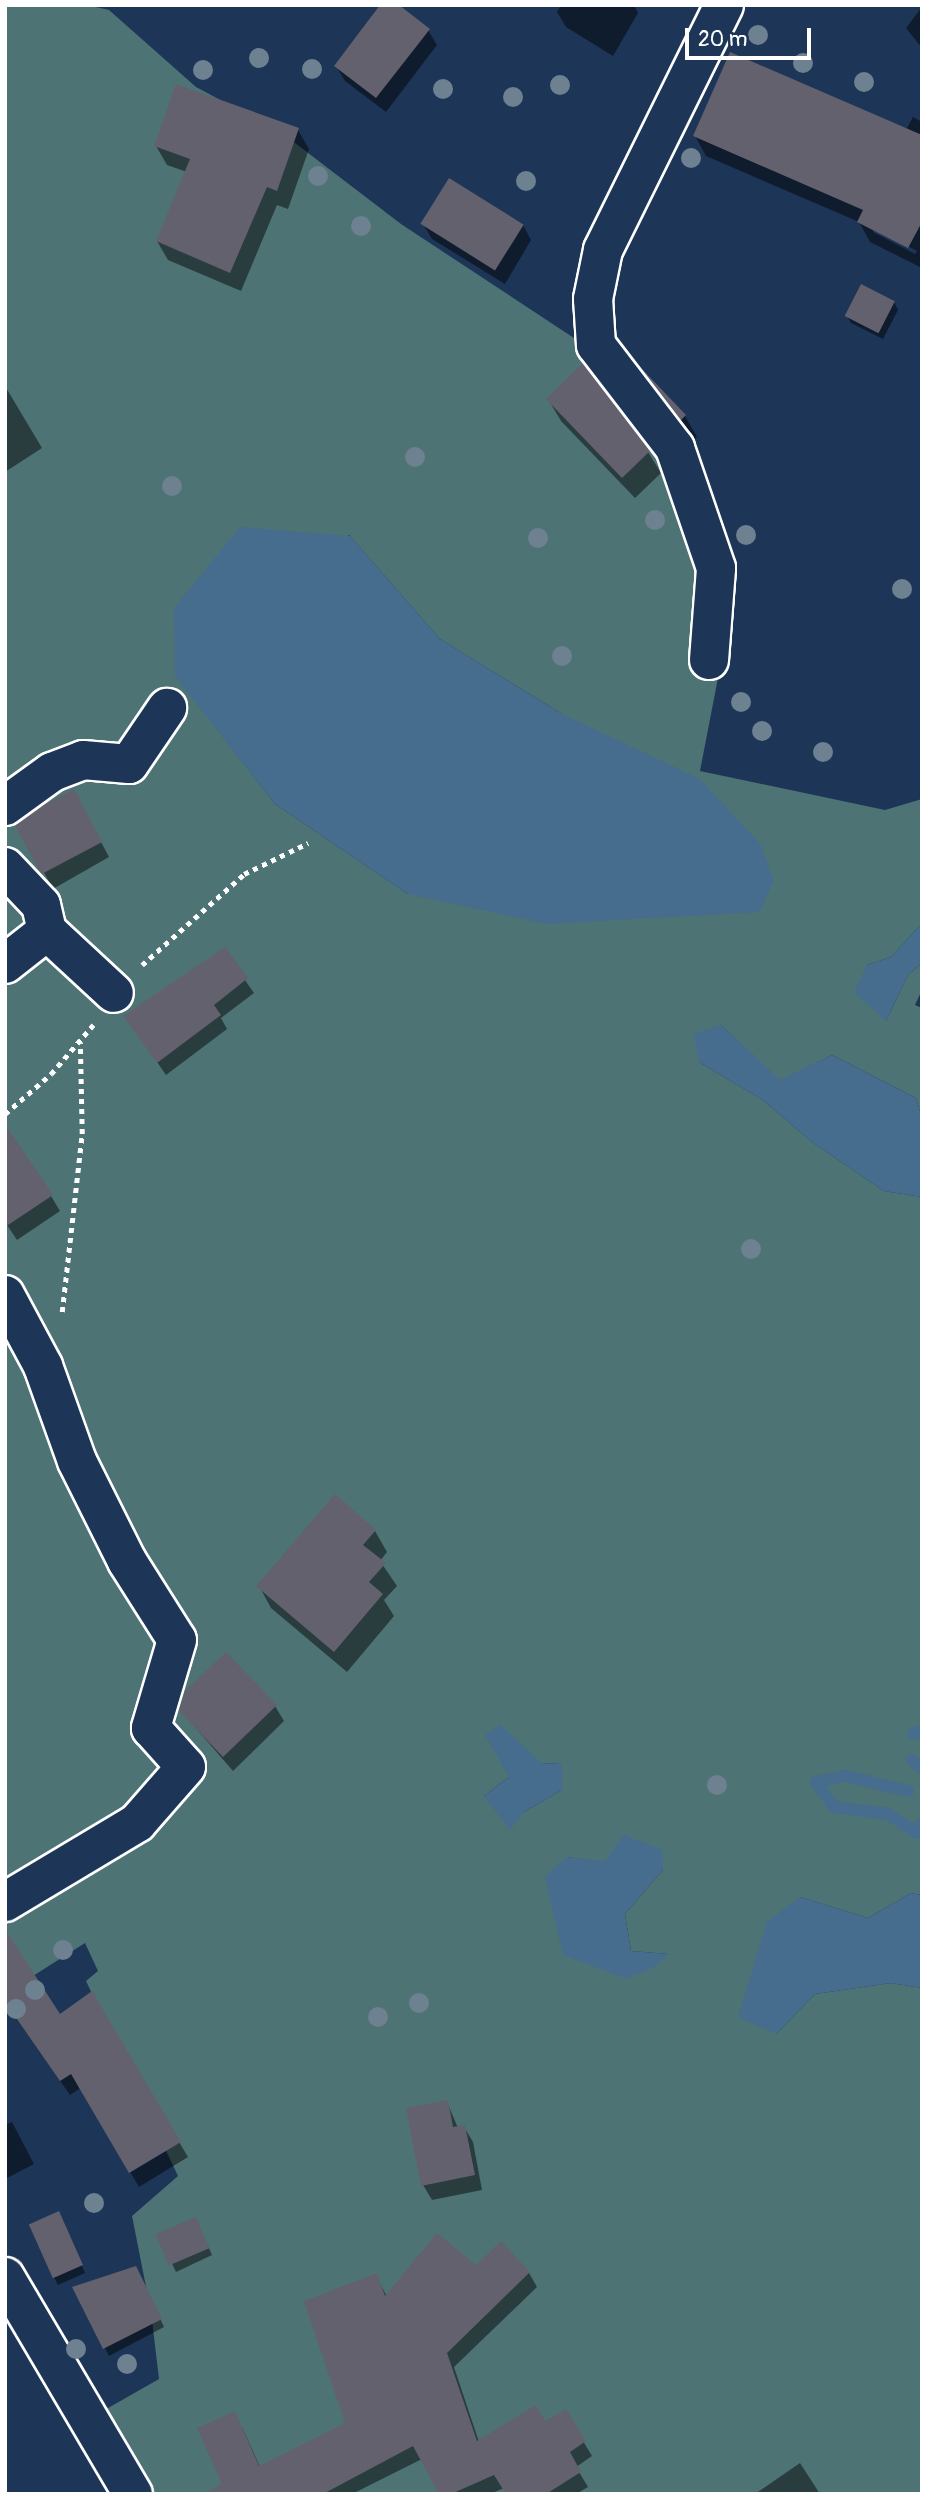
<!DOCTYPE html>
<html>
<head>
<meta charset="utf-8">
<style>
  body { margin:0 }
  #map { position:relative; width:927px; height:2499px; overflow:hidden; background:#1d3557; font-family:Pangolin,sans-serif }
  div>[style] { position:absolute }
  .green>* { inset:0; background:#4d7375 }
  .water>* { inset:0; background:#466d8e }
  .shadow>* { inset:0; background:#0007 }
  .stream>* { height:12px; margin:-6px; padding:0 6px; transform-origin:6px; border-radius:6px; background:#466d8e }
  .building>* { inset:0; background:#64616f; transform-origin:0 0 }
  .path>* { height:4.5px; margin-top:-2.25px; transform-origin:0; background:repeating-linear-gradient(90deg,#fff 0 5px,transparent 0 10px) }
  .roads { filter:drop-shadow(2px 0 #fff) drop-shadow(-2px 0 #fff) drop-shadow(0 2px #fff) drop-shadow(0 -2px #fff) }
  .street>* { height:38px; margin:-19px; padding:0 19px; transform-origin:19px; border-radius:19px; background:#1d3557 }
  .trees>* { width:20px; height:20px; margin:-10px; border-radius:50%; background:#6d8191 }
  span { translate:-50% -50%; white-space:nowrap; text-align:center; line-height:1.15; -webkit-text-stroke:6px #1d3557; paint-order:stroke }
  .frame { position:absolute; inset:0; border:7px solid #fff; pointer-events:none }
  .scale { position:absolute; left:685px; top:28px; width:126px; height:32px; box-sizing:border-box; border:4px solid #fff; border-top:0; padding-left:9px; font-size:21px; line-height:24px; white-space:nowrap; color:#fff; -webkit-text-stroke:5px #1d3557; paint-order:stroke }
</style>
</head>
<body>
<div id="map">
  <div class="green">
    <i style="clip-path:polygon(evenodd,5px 5px,87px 5px,109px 10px,196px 87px,282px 133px,401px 224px,580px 342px,661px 450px,724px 647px,700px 771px,885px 810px,922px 799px,922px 923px,891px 957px,867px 965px,886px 1021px,908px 975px,922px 963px,922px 990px,915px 1005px,922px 1008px,922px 1118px,916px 1098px,832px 1055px,780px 1081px,721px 1025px,699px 1062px,763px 1100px,812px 1142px,884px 1191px,922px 1197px,922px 1895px,911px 1893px,868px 1918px,800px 1897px,776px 2034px,815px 1994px,891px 1983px,922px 1988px,922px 2494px,327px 2494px,273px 2472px,266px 2494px,141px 2494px,94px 2416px,159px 2379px,151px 2312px,132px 2216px,178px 2176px,86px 1981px,98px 1971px,85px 1943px,25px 1981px,5px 1943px,5px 5px,349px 535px,440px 639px,562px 714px,408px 894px,275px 804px,176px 676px,349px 535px,5px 5px,541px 1763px,561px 1764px,562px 1790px,524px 1812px,484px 1796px,509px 1777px,541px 1763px,5px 5px,567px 1857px,663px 1870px,625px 1914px,631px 1951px,668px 1954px,563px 1955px,567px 1857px)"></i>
  </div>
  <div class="water">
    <i style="clip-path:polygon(240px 527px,350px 536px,440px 639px,562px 714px,700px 779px,761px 845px,774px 881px,759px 912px,547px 924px,408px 894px,275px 804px,175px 676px,174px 608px)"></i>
    <i style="clip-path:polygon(922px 923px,922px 963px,908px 975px,886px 1021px,854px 992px,867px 965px,891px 957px)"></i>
    <i style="clip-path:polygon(721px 1025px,780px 1080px,832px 1055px,916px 1098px,922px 1118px,922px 1197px,884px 1191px,812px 1142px,763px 1100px,699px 1062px,694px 1034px)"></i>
    <i style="clip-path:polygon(501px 1725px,541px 1763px,562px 1764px,562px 1790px,524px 1812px,510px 1830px,484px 1796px,509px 1777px,485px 1735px)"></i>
    <i style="clip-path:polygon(624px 1835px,662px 1850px,663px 1870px,625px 1914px,631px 1951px,669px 1954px,653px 1968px,625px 1978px,563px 1955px,545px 1877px,567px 1857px,605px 1861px)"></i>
    <i style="clip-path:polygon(911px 1893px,922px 1895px,922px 1988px,891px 1983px,815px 1994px,776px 2034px,738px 2017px,767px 1922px,800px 1897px,868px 1918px)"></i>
  </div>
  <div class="shadow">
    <i style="clip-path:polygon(561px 5px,634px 5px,638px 13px,613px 56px,566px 27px,557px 12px)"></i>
    <i style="clip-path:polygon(922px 7px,922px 48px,906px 28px)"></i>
    <i style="clip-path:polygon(428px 30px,437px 45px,386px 112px,345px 81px,336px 66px)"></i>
    <i style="clip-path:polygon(evenodd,913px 117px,922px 122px,920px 267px,870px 242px,859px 222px,706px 156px,695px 136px,906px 130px,913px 117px,873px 228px,917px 251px,915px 254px,873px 232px,873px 228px)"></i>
    <i style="clip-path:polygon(298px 130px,309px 149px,288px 209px,277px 205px,241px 291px,168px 260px,157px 241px,187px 172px,167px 165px,156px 146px)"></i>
    <i style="clip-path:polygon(423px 224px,523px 225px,531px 240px,505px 284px,432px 239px)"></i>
    <i style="clip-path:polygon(894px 302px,898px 310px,883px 339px,851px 323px,847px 316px)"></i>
    <i style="clip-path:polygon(651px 380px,685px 416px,697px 437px,694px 440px)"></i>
    <i style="clip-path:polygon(5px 386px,42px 448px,5px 472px)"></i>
    <i style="clip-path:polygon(548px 399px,648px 452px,661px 473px,635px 498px,561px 421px)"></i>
    <i style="clip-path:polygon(82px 806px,109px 857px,53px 889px,18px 825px)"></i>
    <i style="clip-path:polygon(224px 950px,254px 993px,221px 1018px,227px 1029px,166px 1075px,126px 1017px)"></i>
    <i style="clip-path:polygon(51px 1196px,60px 1211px,17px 1240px,5px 1222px)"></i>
    <i style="clip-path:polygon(375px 1531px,387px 1552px,380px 1561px,397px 1586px,384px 1600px,394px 1616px,347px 1672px,271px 1608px,259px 1586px)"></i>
    <i style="clip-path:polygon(275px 1706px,284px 1721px,233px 1771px,181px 1711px)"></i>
    <i style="clip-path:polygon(91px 1994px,188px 2157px,139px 2187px,81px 2088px,70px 2095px,5px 2002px,59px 2016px)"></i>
    <i style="clip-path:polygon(447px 2102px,458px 2128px,464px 2127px,473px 2142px,482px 2190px,432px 2200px,423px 2185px)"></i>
    <i style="clip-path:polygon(12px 2122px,34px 2164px,5px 2179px,5px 2125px)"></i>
    <i style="clip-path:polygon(62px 2220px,85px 2273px,58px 2285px,54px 2277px)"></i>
    <i style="clip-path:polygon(199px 2226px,212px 2255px,176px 2272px,159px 2236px)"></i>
    <i style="clip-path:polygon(476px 2268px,529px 2273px,537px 2287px,454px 2367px,479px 2442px,544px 2424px,565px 2411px,592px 2456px,576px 2467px,588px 2487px,576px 2494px,507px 2494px,504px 2488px,490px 2494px,440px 2494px,422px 2459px,352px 2494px,229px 2494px,242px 2427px,260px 2467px,347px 2424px,376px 2275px,387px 2297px)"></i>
    <i style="clip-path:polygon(140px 2275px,164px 2327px,109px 2356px,74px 2288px)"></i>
    <i style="clip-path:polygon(800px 2463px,820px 2494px,755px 2494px)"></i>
  </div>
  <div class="stream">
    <i style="left:913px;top:1734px;width:10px;rotate:-24deg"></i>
    <i style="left:912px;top:1760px;width:13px;rotate:39deg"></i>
    <i style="left:908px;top:1791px;width:65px;rotate:-166.6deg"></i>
    <i style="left:845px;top:1776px;width:30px;rotate:168deg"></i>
    <i style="left:816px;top:1782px;width:31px;rotate:54deg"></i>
    <i style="left:834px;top:1807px;width:54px;rotate:7.4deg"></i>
    <i style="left:888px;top:1814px;width:35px;rotate:33deg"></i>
    <i style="left:917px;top:1833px;width:11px;rotate:-63deg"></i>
  </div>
  <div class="building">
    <i style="clip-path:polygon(380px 5px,399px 5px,430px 29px,376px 98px,334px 66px)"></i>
    <i style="clip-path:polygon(730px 52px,922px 135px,922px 222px,908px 248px,857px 222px,863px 210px,693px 136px)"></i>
    <i style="clip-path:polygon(176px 84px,299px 128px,277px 191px,267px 187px,230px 273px,156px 241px,190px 159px,154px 146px)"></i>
    <i style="left:449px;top:178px;width:88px;height:54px;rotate:32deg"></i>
    <i style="left:861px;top:284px;width:38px;height:36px;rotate:27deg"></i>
    <i style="clip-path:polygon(583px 363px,650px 451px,622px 478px,546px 399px)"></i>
    <i style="clip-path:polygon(642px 369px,686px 415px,681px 420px)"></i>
    <i style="left:74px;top:789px;width:60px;height:69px;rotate:62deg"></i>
    <i style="clip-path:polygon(225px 947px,248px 978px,214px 1005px,221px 1015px,157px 1063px,123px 1016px)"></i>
    <i style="clip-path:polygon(5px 1124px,53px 1195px,5px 1227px)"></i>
    <i style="clip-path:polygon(335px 1494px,376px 1530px,363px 1545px,386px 1563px,369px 1582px,383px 1594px,334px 1652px,256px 1586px)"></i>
    <i style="clip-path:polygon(226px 1652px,277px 1705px,223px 1757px,179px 1711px,185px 1691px)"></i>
    <i style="clip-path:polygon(5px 1929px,60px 2014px,92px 1991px,181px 2142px,129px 2173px,71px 2074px,60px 2081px,5px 2002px)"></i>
    <i style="clip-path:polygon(448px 2100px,453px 2127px,465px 2125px,475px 2175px,421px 2186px,406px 2108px)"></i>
    <i style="left:59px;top:2211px;width:59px;height:33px;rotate:66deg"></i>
    <i style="left:196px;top:2217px;width:34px;height:44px;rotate:67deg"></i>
    <i style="clip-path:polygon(437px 2233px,476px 2265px,501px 2241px,530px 2272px,447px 2353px,477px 2441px,536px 2405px,545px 2421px,566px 2409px,586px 2441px,570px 2452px,581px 2472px,546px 2494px,506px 2494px,494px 2475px,451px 2494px,439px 2494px,413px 2446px,323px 2494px,203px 2494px,222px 2484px,197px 2428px,235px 2411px,259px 2466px,345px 2423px,304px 2301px,377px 2273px,385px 2296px)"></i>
    <i style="clip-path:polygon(136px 2266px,162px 2319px,103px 2349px,72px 2287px)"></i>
  </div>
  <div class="path">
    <i style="left:142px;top:965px;width:137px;rotate:-41.7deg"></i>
    <i style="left:244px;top:874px;width:71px;rotate:-25.8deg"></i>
    <i style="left:5px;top:1114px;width:61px;rotate:-41deg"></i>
    <i style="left:51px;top:1074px;width:65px;rotate:-49.4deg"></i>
    <i style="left:62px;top:1312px;width:179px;rotate:-83.6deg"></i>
    <i style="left:82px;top:1134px;width:92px;rotate:-91.2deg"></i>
  </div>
  <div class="roads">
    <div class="street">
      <i style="left:709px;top:660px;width:92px;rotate:-85.6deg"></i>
      <i style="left:716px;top:568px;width:127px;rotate:-108.9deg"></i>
      <i style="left:675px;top:448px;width:130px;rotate:-127.5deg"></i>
      <i style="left:596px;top:345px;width:46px;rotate:-93.7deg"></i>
      <i style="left:593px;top:299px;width:50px;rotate:-78.5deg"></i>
      <i style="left:603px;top:250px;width:273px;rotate:-63.7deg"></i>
      <i style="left:5px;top:806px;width:58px;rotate:-35.9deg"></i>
      <i style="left:52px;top:772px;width:33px;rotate:-21deg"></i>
      <i style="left:83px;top:760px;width:46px;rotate:5deg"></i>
      <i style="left:129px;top:764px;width:68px;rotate:-55.8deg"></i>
      <i style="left:5px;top:867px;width:52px;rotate:46.5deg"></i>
      <i style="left:41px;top:905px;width:27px;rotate:77deg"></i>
      <i style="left:5px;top:964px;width:53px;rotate:-38.2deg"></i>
      <i style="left:47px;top:931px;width:91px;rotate:42.8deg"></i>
      <i style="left:5px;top:1295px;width:81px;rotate:61.8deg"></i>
      <i style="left:43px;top:1366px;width:101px;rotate:70.3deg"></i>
      <i style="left:77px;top:1461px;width:112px;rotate:63.4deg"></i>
      <i style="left:127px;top:1561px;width:93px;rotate:57.7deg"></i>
      <i style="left:177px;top:1640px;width:92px;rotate:106.5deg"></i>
      <i style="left:151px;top:1728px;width:52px;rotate:48.1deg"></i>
      <i style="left:186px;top:1767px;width:74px;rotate:131.2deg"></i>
      <i style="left:137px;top:1823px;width:154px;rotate:149.1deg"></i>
      <i style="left:5px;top:2277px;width:252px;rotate:59.5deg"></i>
    </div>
  </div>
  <div class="trees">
    <i style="left:758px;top:35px"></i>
    <i style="left:259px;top:58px"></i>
    <i style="left:803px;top:63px"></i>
    <i style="left:312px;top:69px"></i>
    <i style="left:203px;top:70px"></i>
    <i style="left:864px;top:82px"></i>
    <i style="left:560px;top:85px"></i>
    <i style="left:443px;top:89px"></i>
    <i style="left:513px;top:97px"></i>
    <i style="left:691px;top:158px"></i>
    <i style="left:318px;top:176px"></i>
    <i style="left:526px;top:181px"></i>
    <i style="left:361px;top:226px"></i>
    <i style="left:415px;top:457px"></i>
    <i style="left:172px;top:486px"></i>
    <i style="left:655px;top:520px"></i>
    <i style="left:746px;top:535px"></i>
    <i style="left:538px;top:538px"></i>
    <i style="left:902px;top:589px"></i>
    <i style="left:562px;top:656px"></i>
    <i style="left:741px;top:702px"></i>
    <i style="left:762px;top:731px"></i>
    <i style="left:823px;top:752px"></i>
    <i style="left:751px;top:1249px"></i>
    <i style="left:717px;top:1785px"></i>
    <i style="left:63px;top:1950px"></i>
    <i style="left:35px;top:1990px"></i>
    <i style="left:419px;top:2003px"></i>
    <i style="left:16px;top:2009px"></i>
    <i style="left:378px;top:2017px"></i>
    <i style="left:94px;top:2203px"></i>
    <i style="left:76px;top:2349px"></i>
    <i style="left:127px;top:2364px"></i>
  </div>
  <div class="frame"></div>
  <div class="scale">20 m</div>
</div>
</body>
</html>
